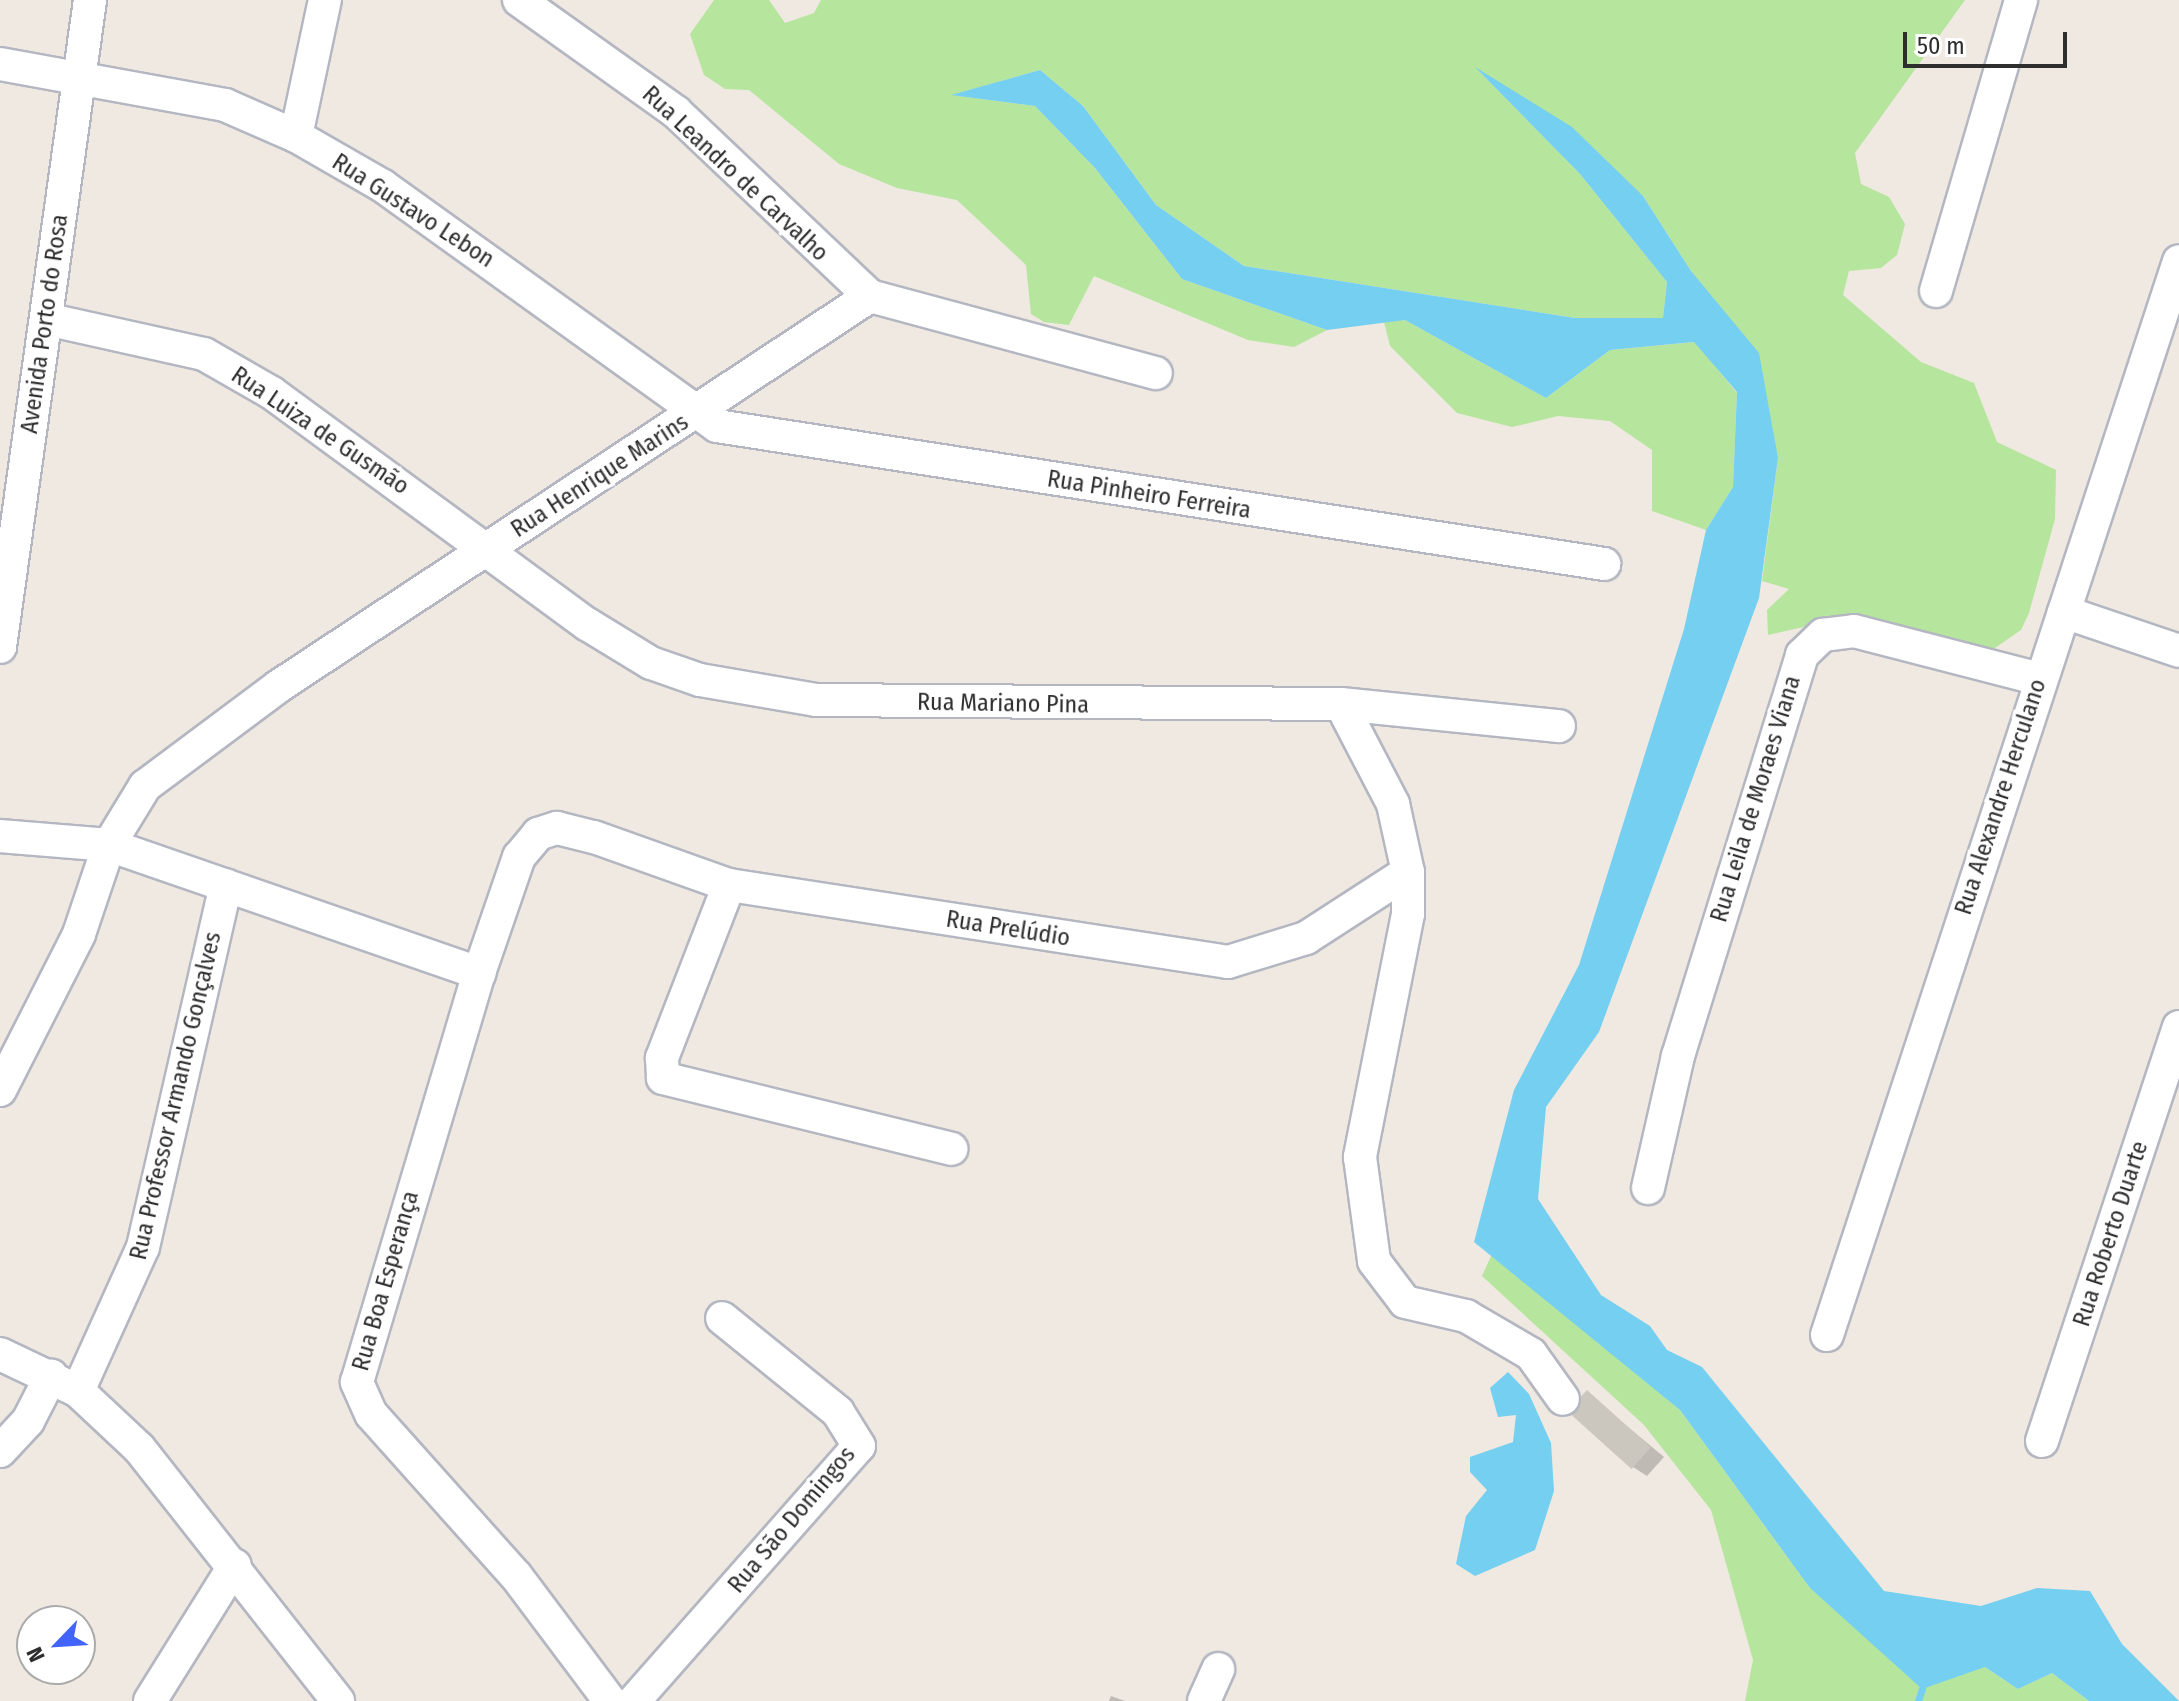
<!DOCTYPE html>
<html>
<head>
<meta charset="utf-8">
<style>
  body { margin:0 }
  #map { position:relative; width:2179px; height:1701px; overflow:hidden; background:#efe9e1; font-family:"Fira Sans Condensed",sans-serif }
  div>[style] { position:absolute }
  .green>* { inset:0; background:#b6e59e }
  .water>* { inset:0; background:#75cff0 }
  .shadow>* { inset:0; background:#0003 }
  .stream>* { height:7px; margin:-3.5px; padding:0 3.5px; transform-origin:3.5px; border-radius:3.5px; background:#75cff0 }
  .building>* { inset:0; background:#cbc7bf; transform-origin:0 0 }
  .roads { filter:drop-shadow(2px 0 #b4b7c1) drop-shadow(-2px 0 #b4b7c1) drop-shadow(0 2px #b4b7c1) drop-shadow(0 -2px #b4b7c1) }
  .minor>* { height:32px; margin:-16px; padding:0 16px; transform-origin:16px; border-radius:16px; background:#fff }
  span { translate:-50% -50%; white-space:nowrap; text-align:center; line-height:1.15; -webkit-text-stroke:7px #fff; paint-order:stroke }
  .street-label { font-size:24px; color:#2e2e2e }
  .north { position:absolute; left:16px; top:1605px; width:80px; height:80px; box-sizing:border-box; background:#fff; border:2px solid #ababab; border-radius:50%; rotate:245deg; font-size:22px; font-weight:700; line-height:32px; text-align:center; color:#2e2e2e }
  .north::after { content:''; display:block; margin:auto; width:28px; height:36px; background:#4264fb; clip-path:polygon(50% 0,100% 100%,50% 72%,0 100%) }
  .scale { position:absolute; left:1903px; top:32px; width:164px; height:36px; box-sizing:border-box; border:4px solid #2e2e2e; border-top:0; padding-left:10px; font-size:24px; line-height:28px; white-space:nowrap; color:#2e2e2e; -webkit-text-stroke:6px #fff; paint-order:stroke }
</style>
</head>
<body>
<div id="map">
  <div class="green">
    <i style="clip-path:polygon(714px 0,769px 0,785px 23px,814px 13px,821px 0,1965px 0,1855px 153px,1861px 184px,1889px 197px,1905px 224px,1897px 255px,1881px 268px,1849px 271px,1843px 295px,1921px 362px,1974px 383px,1997px 442px,2056px 470px,2055px 519px,2029px 613px,2021px 630px,1992px 650px,1821px 623px,1768px 635px,1767px 610px,1789px 589px,1762px 581px,1778px 458px,1691px 271px,1643px 196px,1478px 70px,1580px 174px,1667px 282px,1663px 318px,1575px 318px,1244px 266px,1156px 205px,1083px 106px,1040px 70px,953px 95px,1035px 106px,1095px 168px,1182px 279px,1327px 330px,1294px 347px,1248px 340px,1094px 276px,1069px 325px,1044px 322px,1031px 314px,1026px 265px,957px 200px,897px 188px,839px 164px,749px 90px,725px 89px,704px 75px,690px 34px)"></i>
    <i style="clip-path:polygon(1405px 320px,1546px 398px,1610px 350px,1695px 342px,1737px 393px,1733px 487px,1706px 530px,1652px 511px,1652px 450px,1610px 421px,1558px 416px,1512px 427px,1457px 413px,1390px 346px,1384px 322px)"></i>
    <i style="clip-path:polygon(1492px 1254px,1680px 1410px,1810px 1588px,1865px 1635px,1985px 1667px,2018px 1689px,2052px 1673px,2089px 1701px,1745px 1701px,1753px 1660px,1711px 1510px,1644px 1425px,1482px 1276px)"></i>
  </div>
  <div class="water">
    <i style="clip-path:polygon(1475px 67px,1572px 127px,1643px 196px,1691px 271px,1759px 353px,1778px 458px,1759px 598px,1599px 1032px,1546px 1107px,1538px 1199px,1601px 1295px,1650px 1326px,1667px 1350px,1702px 1367px,1884px 1591px,1981px 1606px,2037px 1588px,2090px 1591px,2122px 1644px,2179px 1701px,2089px 1701px,2052px 1673px,2018px 1689px,1985px 1667px,1922px 1689px,1810px 1588px,1680px 1410px,1474px 1242px,1514px 1090px,1579px 965px,1684px 629px,1706px 530px,1733px 487px,1737px 392px,1694px 342px,1610px 350px,1546px 398px,1405px 320px,1327px 330px,1182px 279px,1095px 168px,1035px 106px,951px 95px,1040px 70px,1083px 106px,1156px 205px,1244px 266px,1575px 318px,1663px 318px,1667px 282px,1580px 174px)"></i>
    <i style="clip-path:polygon(1508px 1372px,1529px 1394px,1551px 1443px,1554px 1491px,1535px 1550px,1475px 1576px,1456px 1564px,1466px 1516px,1487px 1490px,1470px 1472px,1470px 1457px,1513px 1442px,1516px 1415px,1498px 1417px,1490px 1388px)"></i>
  </div>
  <div class="shadow">
    <i style="clip-path:polygon(1587px 1393px,1664px 1457px,1647px 1476px,1633px 1467px)"></i>
    <i style="clip-path:polygon(1111px 1696px,1125px 1701px,1109px 1701px)"></i>
  </div>
  <div class="stream">
    <i style="left:1918px;top:1701px;width:13px;rotate:-72deg"></i>
  </div>
  <div class="building">
    <i style="left:1587px;top:1390px;width:86px;height:29px;rotate:42deg"></i>
  </div>
  <div class="roads">
    <div class="minor">
      <i style="left:519px;top:0;width:193px;rotate:35.5deg"></i>
      <i style="left:676px;top:112px;width:267px;rotate:43.5deg"></i>
      <i style="left:870px;top:296px;width:296px;rotate:15.1deg"></i>
      <i style="left:0;top:64px;width:229px;rotate:10.3deg"></i>
      <i style="left:225px;top:105px;width:77px;rotate:23.6deg"></i>
      <i style="left:296px;top:136px;width:100px;rotate:29.9deg"></i>
      <i style="left:383px;top:186px;width:411px;rotate:35.7deg"></i>
      <i style="left:717px;top:426px;width:898px;rotate:8.84deg"></i>
      <i style="left:296px;top:136px;width:139px;rotate:-78deg"></i>
      <i style="left:1936px;top:291px;width:303px;rotate:-73.7deg"></i>
      <i style="left:46px;top:319px;width:162px;rotate:12.5deg"></i>
      <i style="left:204px;top:354px;width:78px;rotate:29.8deg"></i>
      <i style="left:272px;top:393px;width:391px;rotate:36.3deg"></i>
      <i style="left:587px;top:624px;width:75px;rotate:31.4deg"></i>
      <i style="left:651px;top:663px;width:52px;rotate:19.1deg"></i>
      <i style="left:700px;top:680px;width:118px;rotate:9.8deg"></i>
      <i style="left:816px;top:700px;width:525px;rotate:0.44deg"></i>
      <i style="left:1341px;top:704px;width:219px;rotate:5.8deg"></i>
      <i style="left:2064px;top:612px;width:121px;rotate:18.7deg"></i>
      <i style="left:0;top:647px;width:653px;rotate:-82.08deg"></i>
      <i style="left:1341px;top:704px;width:113px;rotate:62.5deg"></i>
      <i style="left:1393px;top:804px;width:70px;rotate:77.6deg"></i>
      <i style="left:1408px;top:872px;width:42px;rotate:90deg"></i>
      <i style="left:1408px;top:914px;width:248px;rotate:101.2deg"></i>
      <i style="left:1360px;top:1157px;width:105px;rotate:82.3deg"></i>
      <i style="left:1374px;top:1261px;width:51px;rotate:52.9deg"></i>
      <i style="left:1405px;top:1302px;width:63px;rotate:12.9deg"></i>
      <i style="left:1466px;top:1316px;width:75px;rotate:30.3deg"></i>
      <i style="left:1531px;top:1354px;width:55px;rotate:54.6deg"></i>
      <i style="left:0;top:836px;width:109px;rotate:4.7deg"></i>
      <i style="left:109px;top:845px;width:392px;rotate:19.1deg"></i>
      <i style="left:729px;top:885px;width:186px;rotate:111.2deg"></i>
      <i style="left:662px;top:1058px;width:20px;rotate:87deg"></i>
      <i style="left:663px;top:1078px;width:297px;rotate:13.8deg"></i>
      <i style="left:0;top:1090px;width:175px;rotate:-63.1deg"></i>
      <i style="left:79px;top:934px;width:94px;rotate:-71.4deg"></i>
      <i style="left:109px;top:845px;width:69px;rotate:-58.6deg"></i>
      <i style="left:145px;top:786px;width:167px;rotate:-36.7deg"></i>
      <i style="left:279px;top:686px;width:708px;rotate:-33.42deg"></i>
      <i style="left:1648px;top:1188px;width:135px;rotate:-77.2deg"></i>
      <i style="left:1678px;top:1056px;width:420px;rotate:-72.8deg"></i>
      <i style="left:1802px;top:655px;width:29px;rotate:-44deg"></i>
      <i style="left:1823px;top:635px;width:31px;rotate:-7deg"></i>
      <i style="left:1854px;top:631px;width:191px;rotate:14.5deg"></i>
      <i style="left:1827px;top:1335px;width:1130px;rotate:-71.85deg"></i>
      <i style="left:0;top:1354px;width:86px;rotate:25.4deg"></i>
      <i style="left:78px;top:1391px;width:83px;rotate:43.1deg"></i>
      <i style="left:139px;top:1448px;width:322px;rotate:51.8deg"></i>
      <i style="left:78px;top:1391px;width:158px;rotate:-65.7deg"></i>
      <i style="left:143px;top:1247px;width:371px;rotate:-77.1deg"></i>
      <i style="left:2042px;top:1441px;width:436px;rotate:-71.7deg"></i>
      <i style="left:0;top:1451px;width:41px;rotate:-47deg"></i>
      <i style="left:28px;top:1421px;width:51px;rotate:-62.9deg"></i>
      <i style="left:150px;top:1701px;width:160px;rotate:-58deg"></i>
      <i style="left:610px;top:1701px;width:156px;rotate:-126.9deg"></i>
      <i style="left:516px;top:1576px;width:217px;rotate:-131.8deg"></i>
      <i style="left:371px;top:1414px;width:35px;rotate:-114deg"></i>
      <i style="left:357px;top:1382px;width:427px;rotate:-73.4deg"></i>
      <i style="left:479px;top:973px;width:123px;rotate:-71deg"></i>
      <i style="left:519px;top:857px;width:30px;rotate:-50deg"></i>
      <i style="left:538px;top:834px;width:20px;rotate:-18deg"></i>
      <i style="left:557px;top:828px;width:38px;rotate:14deg"></i>
      <i style="left:594px;top:837px;width:143px;rotate:19.6deg"></i>
      <i style="left:729px;top:885px;width:505px;rotate:8.77deg"></i>
      <i style="left:1228px;top:962px;width:82px;rotate:-17.1deg"></i>
      <i style="left:1306px;top:938px;width:121px;rotate:-32.9deg"></i>
      <i style="left:634px;top:1701px;width:340px;rotate:-48.6deg"></i>
      <i style="left:859px;top:1446px;width:40px;rotate:-122deg"></i>
      <i style="left:838px;top:1412px;width:149px;rotate:-141deg"></i>
      <i style="left:1204px;top:1701px;width:35px;rotate:-66deg"></i>
    </div>
  </div>
  <div class="street-label">
    <span style="left:735px;top:174px;rotate:43deg">Rua Leandro de Carvalho</span>
    <span style="left:413px;top:211px;rotate:33deg">Rua Gustavo Lebon</span>
    <span style="left:45px;top:324px;rotate:-82deg">Avenida Porto do Rosa</span>
    <span style="left:320px;top:431px;rotate:34deg">Rua Luiza de Gusmão</span>
    <span style="left:600px;top:476px;rotate:-33deg">Rua Henrique Marins</span>
    <span style="left:1149px;top:495px;rotate:9deg">Rua Pinheiro Ferreira</span>
    <span style="left:1003px;top:704px;rotate:1deg">Rua Mariano Pina</span>
    <span style="left:2001px;top:797px;rotate:-72deg">Rua Alexandre Herculano</span>
    <span style="left:1756px;top:799px;rotate:-73deg">Rua Leila de Moraes Viana</span>
    <span style="left:1008px;top:929px;rotate:9deg">Rua Prelúdio</span>
    <span style="left:176px;top:1096px;rotate:-77deg">Rua Professor Armando Gonçalves</span>
    <span style="left:2111px;top:1234px;rotate:-72deg">Rua Roberto Duarte</span>
    <span style="left:386px;top:1281px;rotate:-74deg">Rua Boa Esperança</span>
    <span style="left:792px;top:1520px;rotate:-50deg">Rua São Domingos</span>
  </div>
  <div class="north">N</div>
  <div class="scale">50 m</div>
</div>
</body>
</html>
